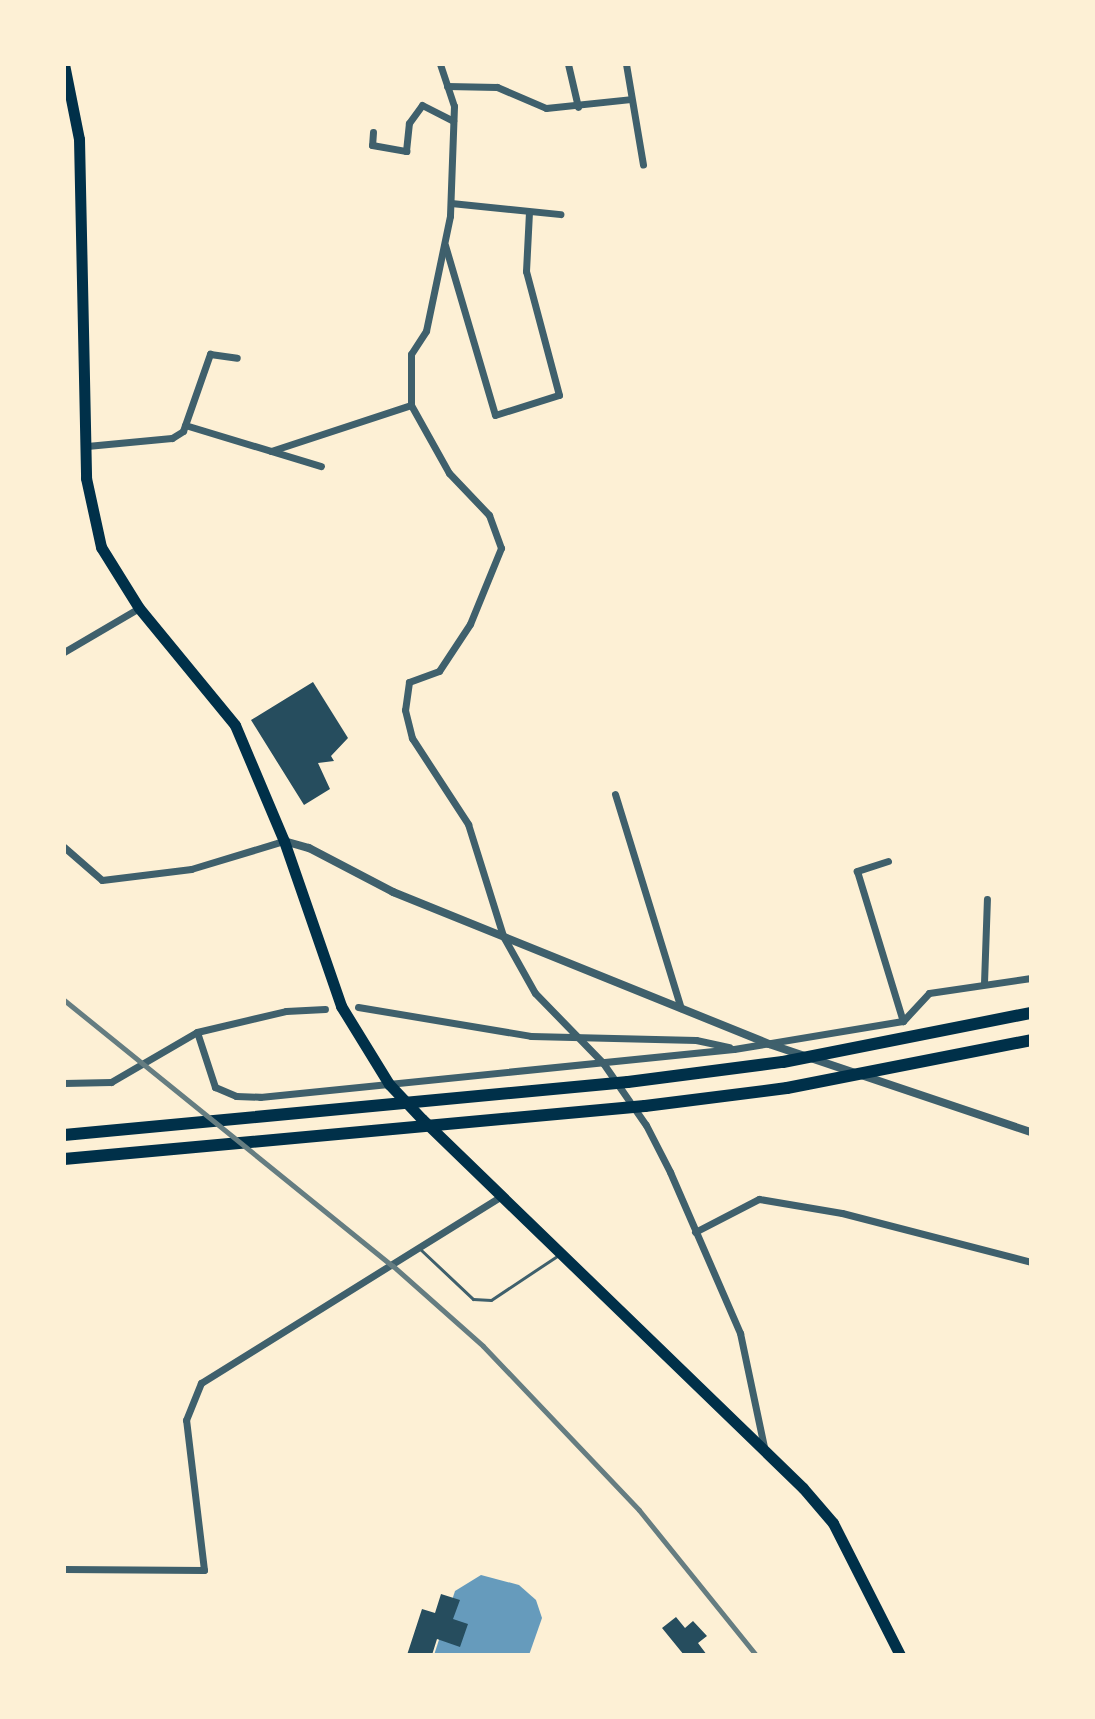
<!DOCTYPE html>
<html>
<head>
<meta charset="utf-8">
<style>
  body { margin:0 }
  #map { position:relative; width:1095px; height:1719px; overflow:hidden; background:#fdf0d5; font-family:Quicksand,sans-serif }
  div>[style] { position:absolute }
  .water>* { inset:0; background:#669bbc }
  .building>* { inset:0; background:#264d5e }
  .service>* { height:3px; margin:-1.5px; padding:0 1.5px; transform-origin:1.5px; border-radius:1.5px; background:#3f606c }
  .minor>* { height:7px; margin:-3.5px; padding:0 3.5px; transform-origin:3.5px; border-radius:3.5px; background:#3f606c }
  .tertiary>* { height:8px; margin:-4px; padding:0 4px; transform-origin:4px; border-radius:4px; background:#3f606c }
  .trunk>* { height:11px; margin:-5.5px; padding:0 5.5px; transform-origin:5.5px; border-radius:5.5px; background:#003049 }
  .motorway>* { height:12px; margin:-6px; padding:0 6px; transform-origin:6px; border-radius:6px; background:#003049 }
  .rail>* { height:5px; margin:-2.5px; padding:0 2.5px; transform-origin:2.5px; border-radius:2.5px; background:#657d81 }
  span { translate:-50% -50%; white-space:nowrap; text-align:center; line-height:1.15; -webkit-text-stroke:6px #fdf0d5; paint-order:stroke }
  .frame { position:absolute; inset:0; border:66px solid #fdf0d5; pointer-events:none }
</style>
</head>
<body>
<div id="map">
  <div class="water">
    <i style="clip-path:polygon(481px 1575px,519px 1585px,536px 1600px,542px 1618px,529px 1655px,434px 1655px,455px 1591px)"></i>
  </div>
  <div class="building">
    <i style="clip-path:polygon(313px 682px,348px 738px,331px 756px,334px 761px,318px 763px,330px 789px,304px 805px,251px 720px)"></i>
    <i style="clip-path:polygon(441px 1594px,460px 1600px,453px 1619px,468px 1624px,460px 1647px,437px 1639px,432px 1655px,407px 1655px,422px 1609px,435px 1613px)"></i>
    <i style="clip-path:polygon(676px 1617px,685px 1628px,693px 1621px,707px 1636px,698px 1643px,707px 1655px,684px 1655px,662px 1628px)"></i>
  </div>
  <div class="service">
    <i style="left:420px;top:1249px;width:73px;rotate:43.3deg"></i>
    <i style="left:473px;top:1299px;width:18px;rotate:3deg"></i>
    <i style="left:491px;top:1300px;width:79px;rotate:-33.7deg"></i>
  </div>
  <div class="minor">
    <i style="left:440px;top:64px;width:44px;rotate:71.6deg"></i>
    <i style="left:454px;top:106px;width:110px;rotate:92.1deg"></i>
    <i style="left:450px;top:216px;width:117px;rotate:101.8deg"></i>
    <i style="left:426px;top:331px;width:27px;rotate:123deg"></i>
    <i style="left:411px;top:354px;width:51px;rotate:90deg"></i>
    <i style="left:411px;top:405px;width:78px;rotate:60.8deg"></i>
    <i style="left:449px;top:473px;width:58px;rotate:46.4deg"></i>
    <i style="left:489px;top:515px;width:35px;rotate:70deg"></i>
    <i style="left:501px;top:548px;width:82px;rotate:112.2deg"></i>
    <i style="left:470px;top:624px;width:56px;rotate:123.4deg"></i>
    <i style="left:439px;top:671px;width:32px;rotate:160deg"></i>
    <i style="left:409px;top:682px;width:28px;rotate:98deg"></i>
    <i style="left:405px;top:710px;width:29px;rotate:76deg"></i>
    <i style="left:412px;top:738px;width:103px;rotate:56.9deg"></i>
    <i style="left:468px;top:824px;width:117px;rotate:72.6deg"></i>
    <i style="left:503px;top:936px;width:65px;rotate:60.7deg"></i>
    <i style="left:535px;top:993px;width:98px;rotate:45.8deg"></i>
    <i style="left:603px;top:1063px;width:75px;rotate:55.3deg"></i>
    <i style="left:646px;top:1125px;width:53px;rotate:62.9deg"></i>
    <i style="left:670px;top:1172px;width:176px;rotate:66.5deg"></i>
    <i style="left:740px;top:1333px;width:116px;rotate:78.1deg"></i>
    <i style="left:568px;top:64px;width:44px;rotate:76.9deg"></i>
    <i style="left:626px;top:64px;width:102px;rotate:80.4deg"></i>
    <i style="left:447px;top:86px;width:50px;rotate:1.1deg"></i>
    <i style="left:497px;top:87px;width:53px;rotate:23.2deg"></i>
    <i style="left:546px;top:108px;width:85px;rotate:-6deg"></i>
    <i style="left:373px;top:132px;width:13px;rotate:94deg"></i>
    <i style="left:372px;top:145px;width:35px;rotate:10deg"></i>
    <i style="left:406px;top:151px;width:28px;rotate:-84deg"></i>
    <i style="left:409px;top:123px;width:22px;rotate:-54deg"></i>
    <i style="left:422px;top:105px;width:35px;rotate:27deg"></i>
    <i style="left:451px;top:203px;width:110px;rotate:5.8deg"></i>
    <i style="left:445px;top:245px;width:177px;rotate:73.6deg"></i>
    <i style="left:495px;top:415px;width:67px;rotate:-17.4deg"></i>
    <i style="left:559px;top:395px;width:128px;rotate:-104.9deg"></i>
    <i style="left:526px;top:271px;width:59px;rotate:-87.1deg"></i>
    <i style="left:185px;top:425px;width:142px;rotate:16.8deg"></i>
    <i style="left:87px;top:446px;width:85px;rotate:-5.4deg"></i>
    <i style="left:172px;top:438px;width:13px;rotate:-32deg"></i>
    <i style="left:183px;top:431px;width:82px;rotate:-70.7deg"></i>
    <i style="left:210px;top:354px;width:27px;rotate:8deg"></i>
    <i style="left:271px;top:451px;width:147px;rotate:-18.2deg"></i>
    <i style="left:64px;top:652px;width:87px;rotate:-30.4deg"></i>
    <i style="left:615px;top:794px;width:224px;rotate:72.9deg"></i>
    <i style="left:64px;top:847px;width:50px;rotate:41deg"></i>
    <i style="left:102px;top:880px;width:90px;rotate:-7deg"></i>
    <i style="left:191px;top:869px;width:97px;rotate:-16.8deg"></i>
    <i style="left:888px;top:861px;width:33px;rotate:162deg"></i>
    <i style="left:857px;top:871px;width:157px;rotate:73deg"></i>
    <i style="left:984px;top:983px;width:84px;rotate:-88deg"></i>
    <i style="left:358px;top:1007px;width:175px;rotate:9.5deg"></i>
    <i style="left:531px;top:1036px;width:165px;rotate:1.4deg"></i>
    <i style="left:696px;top:1040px;width:34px;rotate:12deg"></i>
    <i style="left:197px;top:1032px;width:91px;rotate:-13.3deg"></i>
    <i style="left:286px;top:1011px;width:39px;rotate:-3deg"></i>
    <i style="left:64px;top:1083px;width:47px;rotate:-1.2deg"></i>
    <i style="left:111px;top:1082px;width:99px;rotate:-30.2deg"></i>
    <i style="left:197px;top:1032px;width:58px;rotate:71.9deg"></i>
    <i style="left:215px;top:1087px;width:23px;rotate:23deg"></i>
    <i style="left:236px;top:1096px;width:24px;rotate:2deg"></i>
    <i style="left:260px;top:1097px;width:476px;rotate:-5.8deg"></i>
    <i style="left:734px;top:1049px;width:171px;rotate:-9.4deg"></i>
    <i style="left:903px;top:1021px;width:38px;rotate:-47deg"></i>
    <i style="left:929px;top:993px;width:103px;rotate:-8.4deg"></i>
    <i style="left:695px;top:1232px;width:72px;rotate:-27.3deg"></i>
    <i style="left:759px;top:1199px;width:84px;rotate:9.6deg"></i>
    <i style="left:842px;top:1213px;width:195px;rotate:14.5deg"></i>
    <i style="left:64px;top:1569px;width:140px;rotate:0.4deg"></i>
    <i style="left:204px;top:1570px;width:151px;rotate:-96.8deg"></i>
    <i style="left:186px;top:1420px;width:40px;rotate:-68deg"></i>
    <i style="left:201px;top:1383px;width:354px;rotate:-31.9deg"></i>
  </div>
  <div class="tertiary">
    <i style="left:284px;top:841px;width:26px;rotate:16deg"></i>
    <i style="left:309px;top:848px;width:95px;rotate:27.6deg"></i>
    <i style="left:393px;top:892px;width:406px;rotate:22deg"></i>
    <i style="left:769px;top:1044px;width:276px;rotate:18.6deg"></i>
  </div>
  <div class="trunk">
    <i style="left:64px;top:64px;width:76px;rotate:78.7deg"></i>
    <i style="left:79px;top:139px;width:339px;rotate:88.8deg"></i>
    <i style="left:86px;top:478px;width:71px;rotate:77.7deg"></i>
    <i style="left:101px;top:547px;width:72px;rotate:58.1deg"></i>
    <i style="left:139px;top:608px;width:151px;rotate:50.6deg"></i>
    <i style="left:235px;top:725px;width:126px;rotate:67.1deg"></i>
    <i style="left:284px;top:841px;width:175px;rotate:70.9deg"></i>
    <i style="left:341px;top:1006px;width:92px;rotate:58.4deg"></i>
    <i style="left:389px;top:1084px;width:48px;rotate:46.7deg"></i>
    <i style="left:422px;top:1119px;width:530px;rotate:44.08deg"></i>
    <i style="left:803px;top:1488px;width:46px;rotate:49.4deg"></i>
    <i style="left:833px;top:1523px;width:148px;rotate:63.1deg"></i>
  </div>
  <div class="motorway">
    <i style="left:64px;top:1135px;width:566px;rotate:-5.37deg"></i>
    <i style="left:628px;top:1082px;width:156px;rotate:-7.4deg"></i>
    <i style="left:783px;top:1062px;width:253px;rotate:-11.2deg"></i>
    <i style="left:64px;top:1159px;width:583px;rotate:-5.21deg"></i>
    <i style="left:645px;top:1106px;width:143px;rotate:-7.2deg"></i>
    <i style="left:787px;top:1088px;width:249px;rotate:-11.1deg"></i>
  </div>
  <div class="rail">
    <i style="left:64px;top:1000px;width:423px;rotate:39deg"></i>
    <i style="left:393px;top:1266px;width:120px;rotate:41.6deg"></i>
    <i style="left:483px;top:1346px;width:226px;rotate:46.4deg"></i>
    <i style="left:639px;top:1510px;width:186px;rotate:51.1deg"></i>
  </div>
  <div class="frame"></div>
</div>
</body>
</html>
